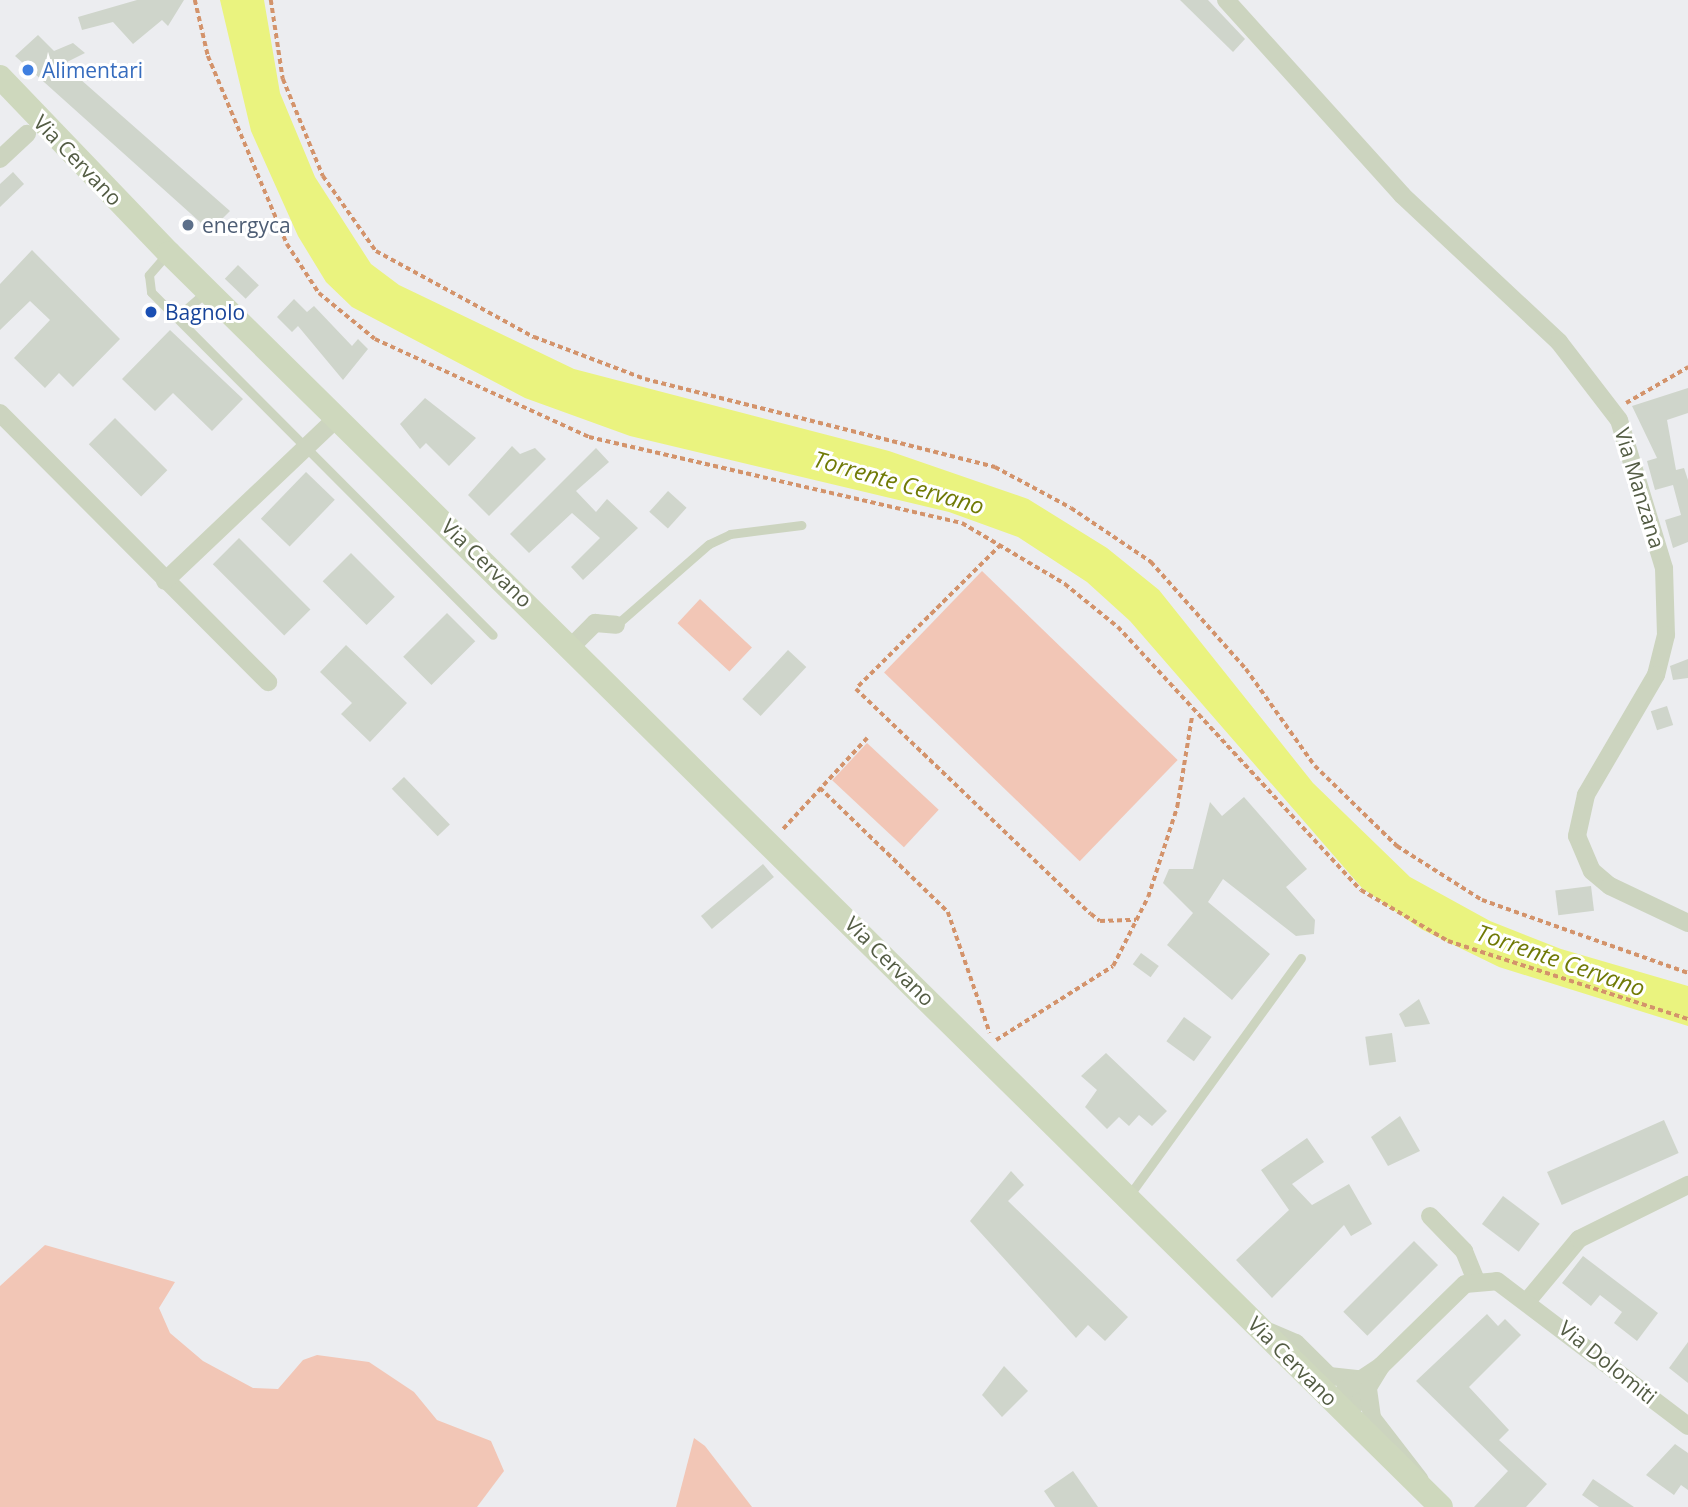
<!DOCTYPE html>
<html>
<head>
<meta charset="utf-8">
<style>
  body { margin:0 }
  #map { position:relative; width:1688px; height:1507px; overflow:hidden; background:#ecedf0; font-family:"Open Sans",sans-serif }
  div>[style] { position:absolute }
  .green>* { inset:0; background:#f2c6b6; transform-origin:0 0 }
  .water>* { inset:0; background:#eaf37f }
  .building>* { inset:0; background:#cfd5cb; transform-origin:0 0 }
  .path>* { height:3.5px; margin-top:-1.75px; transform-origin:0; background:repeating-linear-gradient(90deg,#d3936b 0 5px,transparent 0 8.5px) }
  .lane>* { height:9px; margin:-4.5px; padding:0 4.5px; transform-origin:4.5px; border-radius:4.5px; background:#ccd4bf }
  .street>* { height:18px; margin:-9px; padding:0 9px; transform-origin:9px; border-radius:9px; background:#ccd4bf }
  .secondary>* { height:24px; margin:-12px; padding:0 12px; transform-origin:12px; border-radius:12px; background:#ced8bd }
  .dots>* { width:19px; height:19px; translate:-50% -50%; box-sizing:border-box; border:4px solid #fff; border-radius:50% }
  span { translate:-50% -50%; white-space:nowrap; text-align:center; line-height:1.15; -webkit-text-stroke:6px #fff; paint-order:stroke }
  .shop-label { font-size:21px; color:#366cbe }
  .left { translate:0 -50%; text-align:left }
  .street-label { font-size:21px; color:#535c44 }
  .service-label { font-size:21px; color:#4e5e75 }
  .transit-label { font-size:21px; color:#164399 }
  .water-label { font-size:23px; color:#707a06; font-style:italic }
</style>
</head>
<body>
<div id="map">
  <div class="green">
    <i style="left:982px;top:571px;width:272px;height:141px;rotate:44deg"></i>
    <i style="left:700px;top:599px;width:71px;height:33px;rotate:43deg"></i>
    <i style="left:867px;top:743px;width:98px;height:51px;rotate:43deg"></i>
    <i style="clip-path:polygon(45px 1245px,175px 1282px,159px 1308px,170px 1333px,203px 1361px,253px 1388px,278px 1389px,303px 1360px,317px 1355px,369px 1362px,414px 1392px,437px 1420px,491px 1441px,504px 1471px,477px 1507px,0 1507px,0 1286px)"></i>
    <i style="clip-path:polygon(694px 1438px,705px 1446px,752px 1507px,676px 1507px)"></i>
  </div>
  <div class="water">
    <i style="clip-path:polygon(220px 0,264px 0,280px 93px,315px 177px,371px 264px,399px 285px,574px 369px,889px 451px,1028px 499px,1107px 548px,1159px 590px,1313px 783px,1410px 877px,1490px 921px,1561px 949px,1688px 986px,1688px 1026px,1499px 967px,1421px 929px,1362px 888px,1130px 621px,1087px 582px,1018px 537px,949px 512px,630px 436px,525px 398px,352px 307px,326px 282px,298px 236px,251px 131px)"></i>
  </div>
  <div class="building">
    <i style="clip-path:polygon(137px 0,184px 0,168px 26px,162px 20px,133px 44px,113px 22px,82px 30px,78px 17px)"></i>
    <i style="clip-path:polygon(1180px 0,1208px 0,1245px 39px,1233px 52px)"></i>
    <i style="clip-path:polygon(38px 35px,54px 51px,73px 43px,85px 53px,63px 64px,230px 211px,210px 231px,15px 56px)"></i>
    <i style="clip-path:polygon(13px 172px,24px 184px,0 207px,0 184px)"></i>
    <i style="clip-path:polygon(32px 250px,120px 339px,73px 387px,59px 373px,45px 388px,14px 358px,50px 320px,30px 301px,0 330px,0 284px)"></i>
    <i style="left:238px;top:265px;width:29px;height:19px;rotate:44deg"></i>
    <i style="clip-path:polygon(294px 299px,307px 312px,314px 306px,352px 346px,358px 339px,368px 349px,343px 380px,298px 326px,292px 332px,277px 317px)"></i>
    <i style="clip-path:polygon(170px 330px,243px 399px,212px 431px,173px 393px,155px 411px,122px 379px)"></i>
    <i style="clip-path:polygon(1688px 388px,1688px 413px,1667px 420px,1676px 470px,1684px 468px,1688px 480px,1688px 542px,1673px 548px,1665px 520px,1681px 515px,1673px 485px,1655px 490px,1647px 461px,1657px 458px,1632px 406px)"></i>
    <i style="clip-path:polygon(425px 398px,476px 438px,449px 466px,426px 443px,420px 449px,400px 424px)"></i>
    <i style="left:115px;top:418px;width:74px;height:37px;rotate:45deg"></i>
    <i style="clip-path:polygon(512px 446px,520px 454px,535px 448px,546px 459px,489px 516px,468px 495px)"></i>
    <i style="clip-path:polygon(596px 448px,609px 462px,576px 491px,596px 512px,607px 499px,638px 528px,583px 580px,571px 567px,600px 538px,572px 513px,529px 553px,510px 534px)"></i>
    <i style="left:306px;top:472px;width:40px;height:65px;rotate:44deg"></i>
    <i style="left:668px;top:491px;width:25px;height:28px;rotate:42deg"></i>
    <i style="left:239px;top:538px;width:101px;height:37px;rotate:45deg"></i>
    <i style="left:351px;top:553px;width:62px;height:40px;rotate:45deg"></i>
    <i style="left:447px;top:613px;width:40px;height:62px;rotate:45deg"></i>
    <i style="clip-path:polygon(346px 645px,407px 703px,370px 742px,341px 714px,352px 703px,320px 672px)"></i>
    <i style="left:788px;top:650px;width:25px;height:67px;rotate:43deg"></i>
    <i style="clip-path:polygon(1688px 659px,1688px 678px,1673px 680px,1670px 666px)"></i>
    <i style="left:1667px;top:706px;width:20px;height:17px;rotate:72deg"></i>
    <i style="left:404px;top:777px;width:66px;height:17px;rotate:46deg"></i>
    <i style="clip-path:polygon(1244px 797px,1307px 869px,1286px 887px,1315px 920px,1314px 934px,1296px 936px,1223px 879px,1208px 902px,1270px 954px,1232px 1000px,1167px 945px,1193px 913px,1163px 883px,1169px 869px,1193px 869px,1210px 802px,1222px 816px)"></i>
    <i style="left:763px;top:864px;width:17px;height:81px;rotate:50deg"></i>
    <i style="left:1591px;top:886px;width:25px;height:36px;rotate:83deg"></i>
    <i style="left:1141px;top:953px;width:22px;height:14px;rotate:36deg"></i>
    <i style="clip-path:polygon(1419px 999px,1430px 1024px,1405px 1027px,1399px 1014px)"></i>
    <i style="left:1184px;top:1017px;width:34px;height:30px;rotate:36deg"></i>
    <i style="left:1392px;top:1033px;width:29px;height:27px;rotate:82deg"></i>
    <i style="clip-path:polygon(1106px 1053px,1167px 1111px,1152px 1126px,1139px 1115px,1129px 1126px,1119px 1117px,1107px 1129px,1085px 1107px,1097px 1090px,1081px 1076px)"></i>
    <i style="clip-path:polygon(1400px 1116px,1420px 1151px,1388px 1166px,1371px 1137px)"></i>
    <i style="left:1664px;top:1120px;width:36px;height:128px;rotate:66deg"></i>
    <i style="clip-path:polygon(1307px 1138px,1324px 1162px,1292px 1184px,1312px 1205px,1349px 1184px,1372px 1224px,1351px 1236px,1344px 1225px,1272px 1298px,1236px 1260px,1289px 1210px,1261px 1170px)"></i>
    <i style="clip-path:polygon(1011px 1171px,1024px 1185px,1008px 1201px,1128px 1317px,1105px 1341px,1088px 1325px,1076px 1338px,970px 1221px)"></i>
    <i style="left:1503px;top:1196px;width:46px;height:35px;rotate:37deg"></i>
    <i style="left:1414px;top:1241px;width:34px;height:100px;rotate:45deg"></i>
    <i style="clip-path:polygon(1583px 1256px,1658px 1313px,1637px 1341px,1614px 1323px,1622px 1312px,1600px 1295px,1591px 1306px,1562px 1283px)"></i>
    <i style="clip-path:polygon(1487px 1314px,1498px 1326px,1505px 1319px,1521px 1335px,1469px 1387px,1509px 1430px,1499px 1440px,1547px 1484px,1526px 1507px,1474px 1507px,1508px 1471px,1416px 1381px)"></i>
    <i style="clip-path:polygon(1688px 1342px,1688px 1383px,1669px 1368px)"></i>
    <i style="clip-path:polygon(1004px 1366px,1028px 1391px,1002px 1417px,982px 1395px)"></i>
    <i style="clip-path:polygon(1675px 1444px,1688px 1453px,1688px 1490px,1681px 1485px,1674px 1495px,1646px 1475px)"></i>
    <i style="clip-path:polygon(1073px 1471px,1098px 1507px,1055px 1507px,1044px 1491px)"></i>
    <i style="clip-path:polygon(1593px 1479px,1634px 1507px,1599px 1507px,1582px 1495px)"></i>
  </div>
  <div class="path">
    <i style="left:195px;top:0;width:57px;rotate:76.9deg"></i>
    <i style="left:208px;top:56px;width:204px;rotate:67.2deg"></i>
    <i style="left:287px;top:244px;width:59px;rotate:56.9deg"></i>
    <i style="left:319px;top:293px;width:72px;rotate:39.4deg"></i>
    <i style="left:375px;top:339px;width:235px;rotate:24.6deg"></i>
    <i style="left:589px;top:437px;width:383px;rotate:13deg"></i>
    <i style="left:962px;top:523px;width:120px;rotate:30.6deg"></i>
    <i style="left:1065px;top:584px;width:68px;rotate:39.1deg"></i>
    <i style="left:1118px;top:627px;width:358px;rotate:47.3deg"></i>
    <i style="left:1361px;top:890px;width:101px;rotate:30.4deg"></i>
    <i style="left:1448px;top:941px;width:252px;rotate:18deg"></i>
    <i style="left:271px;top:0;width:80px;rotate:81.4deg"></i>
    <i style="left:283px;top:79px;width:105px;rotate:67.6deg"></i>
    <i style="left:323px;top:176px;width:92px;rotate:54.8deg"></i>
    <i style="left:376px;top:251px;width:180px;rotate:28.6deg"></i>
    <i style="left:534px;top:337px;width:119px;rotate:20.7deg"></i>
    <i style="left:645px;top:379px;width:361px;rotate:14.1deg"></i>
    <i style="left:995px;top:467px;width:86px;rotate:28.3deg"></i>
    <i style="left:1071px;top:508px;width:97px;rotate:34deg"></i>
    <i style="left:1151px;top:562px;width:143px;rotate:48.4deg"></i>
    <i style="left:1246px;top:669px;width:119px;rotate:54.6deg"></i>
    <i style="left:1315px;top:766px;width:115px;rotate:44.3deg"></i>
    <i style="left:1397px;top:846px;width:101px;rotate:32.4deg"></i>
    <i style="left:1482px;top:900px;width:219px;rotate:19.5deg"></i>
    <i style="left:1626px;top:403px;width:72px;rotate:-30.1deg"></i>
    <i style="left:1001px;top:545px;width:204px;rotate:135.2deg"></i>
    <i style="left:856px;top:689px;width:325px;rotate:43.8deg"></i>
    <i style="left:1091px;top:914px;width:11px;rotate:38deg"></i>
    <i style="left:1100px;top:921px;width:36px;rotate:-2deg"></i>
    <i style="left:820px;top:788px;width:178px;rotate:44.1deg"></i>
    <i style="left:948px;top:912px;width:128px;rotate:70.9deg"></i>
    <i style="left:783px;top:829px;width:124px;rotate:-47.3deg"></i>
    <i style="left:996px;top:1040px;width:138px;rotate:-32.3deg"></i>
    <i style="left:1113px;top:966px;width:77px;rotate:-63.1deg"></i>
    <i style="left:1148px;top:897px;width:95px;rotate:-72.1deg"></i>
    <i style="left:1177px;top:807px;width:93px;rotate:-80.7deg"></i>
  </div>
  <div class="lane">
    <i style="left:167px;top:254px;width:28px;rotate:131deg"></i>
    <i style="left:149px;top:275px;width:17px;rotate:83deg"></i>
    <i style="left:151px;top:292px;width:484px;rotate:45.1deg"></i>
    <i style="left:176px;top:318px;width:40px;rotate:-41deg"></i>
    <i style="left:616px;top:625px;width:123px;rotate:-41.1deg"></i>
    <i style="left:709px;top:544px;width:23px;rotate:-25deg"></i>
    <i style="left:730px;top:534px;width:72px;rotate:-7.2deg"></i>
    <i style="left:1128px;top:1197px;width:295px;rotate:-54.1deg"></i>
  </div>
  <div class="street">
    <i style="left:1226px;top:0;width:263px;rotate:47.9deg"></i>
    <i style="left:1402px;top:195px;width:215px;rotate:43.1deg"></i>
    <i style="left:1559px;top:342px;width:98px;rotate:52.4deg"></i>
    <i style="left:1619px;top:420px;width:155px;rotate:73.1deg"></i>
    <i style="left:1664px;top:568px;width:67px;rotate:88.3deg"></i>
    <i style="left:1666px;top:635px;width:41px;rotate:104deg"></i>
    <i style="left:1656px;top:675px;width:139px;rotate:120.3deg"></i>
    <i style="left:1586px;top:795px;width:42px;rotate:102.4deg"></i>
    <i style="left:1577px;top:836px;width:38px;rotate:67deg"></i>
    <i style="left:1592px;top:871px;width:23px;rotate:40deg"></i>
    <i style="left:1610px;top:886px;width:86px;rotate:25.4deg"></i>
    <i style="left:0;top:159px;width:37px;rotate:-43deg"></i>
    <i style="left:0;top:413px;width:380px;rotate:45.1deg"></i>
    <i style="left:165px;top:581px;width:237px;rotate:-43.5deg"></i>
    <i style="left:572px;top:646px;width:33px;rotate:-45deg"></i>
    <i style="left:595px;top:623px;width:21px;rotate:5deg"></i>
    <i style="left:1430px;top:1216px;width:49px;rotate:45.8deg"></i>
    <i style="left:1464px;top:1251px;width:32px;rotate:68deg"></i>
    <i style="left:1529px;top:1299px;width:78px;rotate:-50.2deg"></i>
    <i style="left:1579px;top:1239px;width:122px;rotate:-26.4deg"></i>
    <i style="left:1270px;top:1332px;width:28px;rotate:23deg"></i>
    <i style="left:1296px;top:1343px;width:47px;rotate:45deg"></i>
    <i style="left:1329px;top:1376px;width:30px;rotate:6deg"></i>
    <i style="left:1381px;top:1366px;width:42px;rotate:121.4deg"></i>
    <i style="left:1359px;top:1402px;width:20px;rotate:165deg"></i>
    <i style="left:1340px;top:1407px;width:18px;rotate:-74deg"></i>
    <i style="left:1345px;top:1390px;width:43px;rotate:-33.7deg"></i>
    <i style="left:1381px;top:1366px;width:117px;rotate:-44.3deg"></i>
    <i style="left:1465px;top:1284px;width:32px;rotate:-5deg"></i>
    <i style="left:1497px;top:1281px;width:240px;rotate:37.2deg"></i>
    <i style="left:1368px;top:1389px;width:29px;rotate:82deg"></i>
    <i style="left:1372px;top:1418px;width:78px;rotate:52.3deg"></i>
  </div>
  <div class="secondary">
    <i style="left:0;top:77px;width:244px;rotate:46.2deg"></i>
    <i style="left:169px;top:253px;width:1786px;rotate:44.59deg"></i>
  </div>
  <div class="dots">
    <i style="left:28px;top:70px;background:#3f7fe0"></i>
    <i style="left:188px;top:225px;background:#5c6f8a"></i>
    <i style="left:151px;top:312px;background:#1a4fb4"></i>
  </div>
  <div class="shop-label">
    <span class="left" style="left:42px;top:70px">Alimentari</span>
  </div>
  <div class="street-label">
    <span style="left:78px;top:160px;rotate:46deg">Via Cervano</span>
    <span style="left:1640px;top:488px;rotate:73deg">Via Manzana</span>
    <span style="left:487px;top:563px;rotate:44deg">Via Cervano</span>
    <span style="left:890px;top:961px;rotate:45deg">Via Cervano</span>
    <span style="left:1293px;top:1361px;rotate:45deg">Via Cervano</span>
    <span style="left:1608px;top:1362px;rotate:39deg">Via Dolomiti</span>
  </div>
  <div class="service-label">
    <span class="left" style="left:202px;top:225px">energyca</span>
  </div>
  <div class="transit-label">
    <span class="left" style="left:165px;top:312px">Bagnolo</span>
  </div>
  <div class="water-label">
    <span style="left:899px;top:482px;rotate:16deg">Torrente Cervano</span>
    <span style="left:1561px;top:960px;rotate:19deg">Torrente Cervano</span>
  </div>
</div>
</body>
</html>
